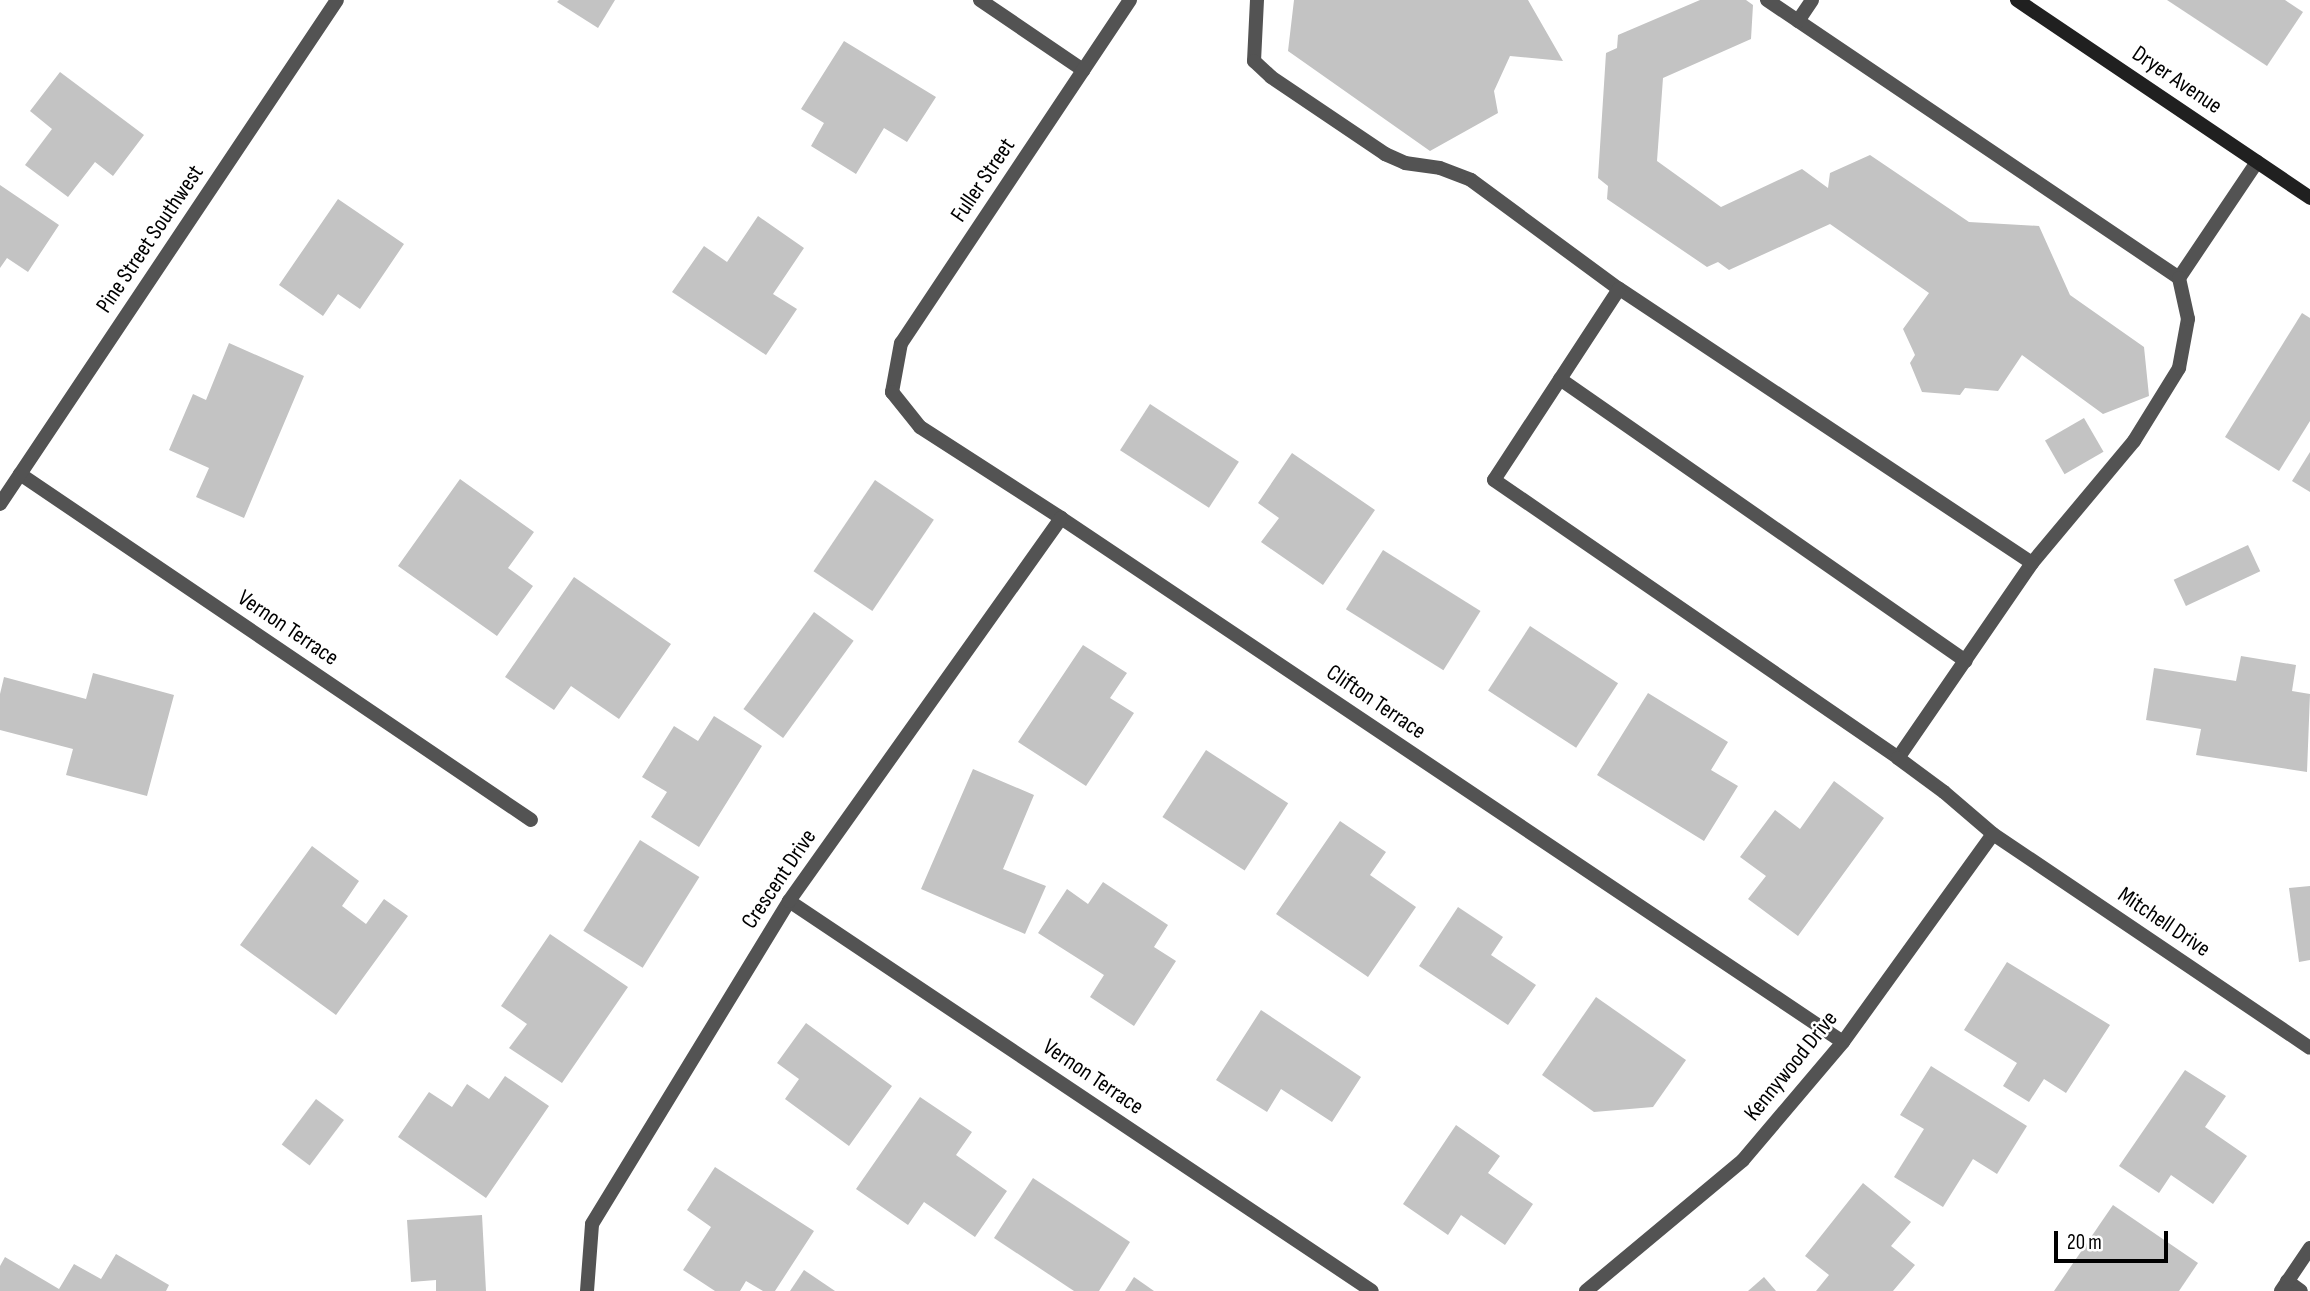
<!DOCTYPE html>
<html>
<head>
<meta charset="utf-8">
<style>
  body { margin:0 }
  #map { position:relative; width:2310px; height:1291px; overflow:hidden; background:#fff; font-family:"Sofia Sans Condensed",sans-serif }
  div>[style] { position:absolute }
  .building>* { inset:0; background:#c3c3c3; transform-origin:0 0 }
  .lane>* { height:14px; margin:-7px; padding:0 7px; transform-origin:7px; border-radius:7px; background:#535353 }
  .street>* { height:14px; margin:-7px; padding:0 7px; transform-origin:7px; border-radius:7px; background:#535353 }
  .secondary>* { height:14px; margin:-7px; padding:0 7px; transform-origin:7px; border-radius:7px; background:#202020 }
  span { translate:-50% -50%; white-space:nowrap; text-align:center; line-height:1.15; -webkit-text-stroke:5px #fff; paint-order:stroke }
  .street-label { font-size:23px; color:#000 }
  .scale { position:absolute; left:2054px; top:1231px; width:114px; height:32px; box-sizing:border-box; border:4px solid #000; border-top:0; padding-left:9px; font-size:21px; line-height:24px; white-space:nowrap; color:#000; -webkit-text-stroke:5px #fff; paint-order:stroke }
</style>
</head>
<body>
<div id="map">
  <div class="building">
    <i style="clip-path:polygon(559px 0,615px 0,598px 28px,557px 2px)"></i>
    <i style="clip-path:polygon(1294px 0,1528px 0,1563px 61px,1510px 56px,1494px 91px,1498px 113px,1430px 151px,1288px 51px)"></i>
    <i style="clip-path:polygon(1700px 0,1746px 0,1753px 5px,1751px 39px,1663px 78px,1657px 161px,1721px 207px,1802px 169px,1828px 188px,1830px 173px,1870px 155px,1969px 222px,2039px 226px,2070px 295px,2144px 347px,2149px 396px,2103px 414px,2022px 355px,1998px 391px,1965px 388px,1960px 395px,1922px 392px,1910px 363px,1915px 355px,1903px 329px,1929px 293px,1830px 224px,1729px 270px,1718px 262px,1707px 267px,1607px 199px,1608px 186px,1598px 178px,1606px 53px,1617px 48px,1618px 35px)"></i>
    <i style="clip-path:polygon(2167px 0,2285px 0,2303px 12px,2267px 66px)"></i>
    <i style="clip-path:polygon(844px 41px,936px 97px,907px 142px,884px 128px,856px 174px,811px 146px,824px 123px,801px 109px)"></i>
    <i style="clip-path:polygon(60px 72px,144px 135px,113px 176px,95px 162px,68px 197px,25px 165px,52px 129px,30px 111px)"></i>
    <i style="clip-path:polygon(0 185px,59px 225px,28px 272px,7px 258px,0 268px)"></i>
    <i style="clip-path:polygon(338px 199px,404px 244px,360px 309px,338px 294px,323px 316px,279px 285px)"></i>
    <i style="clip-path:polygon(758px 216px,804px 248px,773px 294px,797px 309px,766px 355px,672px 292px,704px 246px,727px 262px)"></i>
    <i style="clip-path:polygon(2302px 313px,2310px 318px,2310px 421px,2279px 471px,2225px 437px)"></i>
    <i style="clip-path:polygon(229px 343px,304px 376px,244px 518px,196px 497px,209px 468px,169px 450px,193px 394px,206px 400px)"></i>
    <i style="left:1150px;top:404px;width:106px;height:55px;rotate:33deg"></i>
    <i style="left:2084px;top:418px;width:39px;height:45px;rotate:60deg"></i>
    <i style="clip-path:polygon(2310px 452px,2310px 492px,2292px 481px)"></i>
    <i style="clip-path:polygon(1292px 453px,1375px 510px,1323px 585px,1261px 542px,1279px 518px,1258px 503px)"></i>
    <i style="clip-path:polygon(460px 479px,534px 532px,508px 568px,533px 586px,497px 636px,398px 566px)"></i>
    <i style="left:875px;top:480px;width:71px;height:110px;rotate:34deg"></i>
    <i style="left:2248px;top:545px;width:29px;height:82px;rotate:65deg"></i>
    <i style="left:1383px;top:550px;width:115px;height:70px;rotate:32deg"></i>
    <i style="clip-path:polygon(574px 577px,671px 644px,619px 719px,571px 686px,554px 710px,505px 677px)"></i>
    <i style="left:814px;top:612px;width:49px;height:120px;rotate:36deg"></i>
    <i style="left:1530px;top:626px;width:105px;height:77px;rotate:33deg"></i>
    <i style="clip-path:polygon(1083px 645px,1127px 673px,1110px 698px,1134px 713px,1086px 786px,1018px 742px)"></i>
    <i style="clip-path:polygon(2241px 656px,2296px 665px,2292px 691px,2310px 694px,2307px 772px,2196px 755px,2201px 729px,2146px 720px,2154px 668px,2236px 681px)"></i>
    <i style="clip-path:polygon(93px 673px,174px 695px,147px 796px,66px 775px,73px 749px,0 730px,0 694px,4px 677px,86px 699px)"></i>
    <i style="clip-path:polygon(1648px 693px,1728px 742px,1711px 770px,1738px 786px,1704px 841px,1597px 775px)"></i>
    <i style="clip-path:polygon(714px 716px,762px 746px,699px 847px,651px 817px,667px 792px,642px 777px,674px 726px,698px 741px)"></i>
    <i style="left:1206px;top:750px;width:98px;height:80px;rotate:33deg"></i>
    <i style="clip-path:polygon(973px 769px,1034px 795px,1003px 869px,1046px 886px,1025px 934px,921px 889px)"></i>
    <i style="clip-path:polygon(1834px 781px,1884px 818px,1798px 936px,1748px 899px,1766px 876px,1740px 857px,1775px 810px,1800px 829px)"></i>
    <i style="clip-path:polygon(1340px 821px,1386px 852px,1370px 875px,1416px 907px,1368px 977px,1276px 914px)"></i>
    <i style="left:640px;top:840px;width:70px;height:107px;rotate:32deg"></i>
    <i style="clip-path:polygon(312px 846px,359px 881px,342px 906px,366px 924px,384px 899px,408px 916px,336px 1015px,240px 945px)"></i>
    <i style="clip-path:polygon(1103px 882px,1168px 925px,1154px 947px,1176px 961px,1134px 1026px,1090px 997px,1104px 975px,1038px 933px,1067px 889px,1088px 904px)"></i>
    <i style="clip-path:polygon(2310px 886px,2310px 960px,2299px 962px,2289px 888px)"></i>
    <i style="clip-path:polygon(1458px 907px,1503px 937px,1491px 955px,1536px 985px,1508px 1025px,1419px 966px)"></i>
    <i style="clip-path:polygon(550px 934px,628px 987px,562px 1083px,509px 1048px,527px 1024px,501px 1006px)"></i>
    <i style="clip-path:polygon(2007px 962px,2110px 1025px,2066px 1093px,2044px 1079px,2029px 1102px,2003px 1086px,2017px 1063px,1964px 1030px)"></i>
    <i style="clip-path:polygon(1596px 997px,1686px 1060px,1653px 1107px,1594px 1112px,1542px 1075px)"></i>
    <i style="clip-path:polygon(1261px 1010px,1361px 1077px,1332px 1122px,1281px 1089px,1267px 1112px,1216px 1080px)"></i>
    <i style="clip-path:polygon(806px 1023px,892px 1086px,849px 1146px,785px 1099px,799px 1079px,777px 1063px)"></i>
    <i style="clip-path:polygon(1931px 1066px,2027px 1126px,1997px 1174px,1973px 1159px,1943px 1207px,1894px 1177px,1924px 1129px,1900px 1115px)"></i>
    <i style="clip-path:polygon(2185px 1070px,2226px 1096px,2205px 1127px,2247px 1156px,2213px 1204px,2171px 1175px,2159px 1193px,2119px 1166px)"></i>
    <i style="clip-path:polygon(505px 1076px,549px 1106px,486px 1198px,398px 1137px,429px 1092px,452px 1107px,467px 1084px,489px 1099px)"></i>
    <i style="clip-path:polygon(920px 1097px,972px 1132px,956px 1155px,1007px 1191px,975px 1237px,924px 1202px,908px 1225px,856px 1189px)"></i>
    <i style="left:316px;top:1099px;width:35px;height:57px;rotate:37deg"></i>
    <i style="clip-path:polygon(1456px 1125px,1500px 1156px,1488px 1173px,1533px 1204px,1505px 1245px,1461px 1215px,1448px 1235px,1403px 1204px)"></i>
    <i style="clip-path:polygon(715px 1167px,814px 1231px,775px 1291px,763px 1291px,746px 1281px,740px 1291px,715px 1291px,683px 1270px,711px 1227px,687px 1210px)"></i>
    <i style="clip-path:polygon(1033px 1178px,1130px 1242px,1099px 1291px,1074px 1291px,994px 1238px)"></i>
    <i style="clip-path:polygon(1863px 1183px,1911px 1222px,1891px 1246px,1915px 1265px,1893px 1291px,1816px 1291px,1829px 1275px,1805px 1256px)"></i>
    <i style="clip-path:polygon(2113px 1205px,2198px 1263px,2179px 1291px,2054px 1291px)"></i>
    <i style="clip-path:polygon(482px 1215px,486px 1291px,436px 1291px,436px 1280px,411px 1282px,407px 1220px)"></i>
    <i style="clip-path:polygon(116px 1254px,169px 1285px,166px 1291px,0 1291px,0 1266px,5px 1257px,59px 1289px,74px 1264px,101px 1279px)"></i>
    <i style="clip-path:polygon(804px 1270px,835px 1291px,790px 1291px)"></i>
    <i style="clip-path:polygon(1134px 1277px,1154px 1291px,1125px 1291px)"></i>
    <i style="clip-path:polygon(1764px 1277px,1776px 1291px,1748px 1291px)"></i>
  </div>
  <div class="lane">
    <i style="left:1257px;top:0;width:61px;rotate:92.8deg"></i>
    <i style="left:1254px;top:61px;width:23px;rotate:43deg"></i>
    <i style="left:1271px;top:77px;width:138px;rotate:34deg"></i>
    <i style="left:1385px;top:154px;width:22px;rotate:24deg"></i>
    <i style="left:1405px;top:163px;width:35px;rotate:8deg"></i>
    <i style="left:1440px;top:168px;width:33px;rotate:21deg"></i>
    <i style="left:1471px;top:180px;width:184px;rotate:36.4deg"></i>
    <i style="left:1767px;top:0;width:497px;rotate:34deg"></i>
    <i style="left:2179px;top:278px;width:140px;rotate:-56.1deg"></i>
    <i style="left:1798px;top:21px;width:25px;rotate:-56deg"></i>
    <i style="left:1560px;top:379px;width:494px;rotate:34.8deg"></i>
    <i style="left:2032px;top:563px;width:159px;rotate:-50.1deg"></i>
    <i style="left:2134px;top:441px;width:86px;rotate:-58.3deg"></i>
    <i style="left:2179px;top:368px;width:50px;rotate:-79.6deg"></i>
    <i style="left:2188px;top:319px;width:42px;rotate:-102.4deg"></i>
    <i style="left:1898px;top:758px;width:237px;rotate:-55.5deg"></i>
    <i style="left:2032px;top:563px;width:496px;rotate:-146.4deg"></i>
    <i style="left:1619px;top:289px;width:228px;rotate:123.2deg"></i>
    <i style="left:1494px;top:480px;width:490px;rotate:34.5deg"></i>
    <i style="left:1898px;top:758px;width:57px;rotate:36.5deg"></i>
    <i style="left:1944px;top:792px;width:65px;rotate:40.6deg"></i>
  </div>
  <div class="street">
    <i style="left:980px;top:0;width:125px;rotate:34.2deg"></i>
    <i style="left:1130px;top:0;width:412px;rotate:123.7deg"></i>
    <i style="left:901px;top:343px;width:50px;rotate:100.4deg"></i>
    <i style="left:892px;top:392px;width:45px;rotate:51.3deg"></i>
    <i style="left:920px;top:427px;width:168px;rotate:32.8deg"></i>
    <i style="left:1061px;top:518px;width:941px;rotate:33.83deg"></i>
    <i style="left:20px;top:474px;width:617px;rotate:34.1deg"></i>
    <i style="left:0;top:504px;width:606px;rotate:-56.23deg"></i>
    <i style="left:789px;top:901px;width:701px;rotate:33.78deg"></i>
    <i style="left:2287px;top:1281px;width:17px;rotate:36deg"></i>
    <i style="left:587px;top:1291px;width:67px;rotate:-85.7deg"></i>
    <i style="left:592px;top:1224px;width:378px;rotate:-58.6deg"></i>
    <i style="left:789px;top:901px;width:470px;rotate:-54.6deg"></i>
    <i style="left:1586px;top:1291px;width:204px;rotate:-39.8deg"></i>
    <i style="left:1743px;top:1160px;width:155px;rotate:-49.7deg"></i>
    <i style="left:1843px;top:1042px;width:256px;rotate:-54.2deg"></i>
    <i style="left:1993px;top:834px;width:382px;rotate:34deg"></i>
    <i style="left:2281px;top:1291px;width:52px;rotate:-56deg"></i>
  </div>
  <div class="secondary">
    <i style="left:2017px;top:0;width:354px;rotate:34deg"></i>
  </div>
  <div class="street-label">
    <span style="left:2177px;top:80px;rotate:34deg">Dryer Avenue</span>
    <span style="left:983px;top:180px;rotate:-56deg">Fuller Street</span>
    <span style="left:150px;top:239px;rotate:-56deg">Pine Street Southwest</span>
    <span style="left:288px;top:628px;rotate:34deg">Vernon Terrace</span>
    <span style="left:1376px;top:702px;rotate:34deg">Clifton Terrace</span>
    <span style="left:779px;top:879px;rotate:-56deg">Crescent Drive</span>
    <span style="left:2164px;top:922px;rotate:34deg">Mitchell Drive</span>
    <span style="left:1791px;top:1066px;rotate:-51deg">Kennywood Drive</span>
    <span style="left:1093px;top:1077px;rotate:34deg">Vernon Terrace</span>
  </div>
  <div class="scale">20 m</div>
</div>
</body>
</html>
